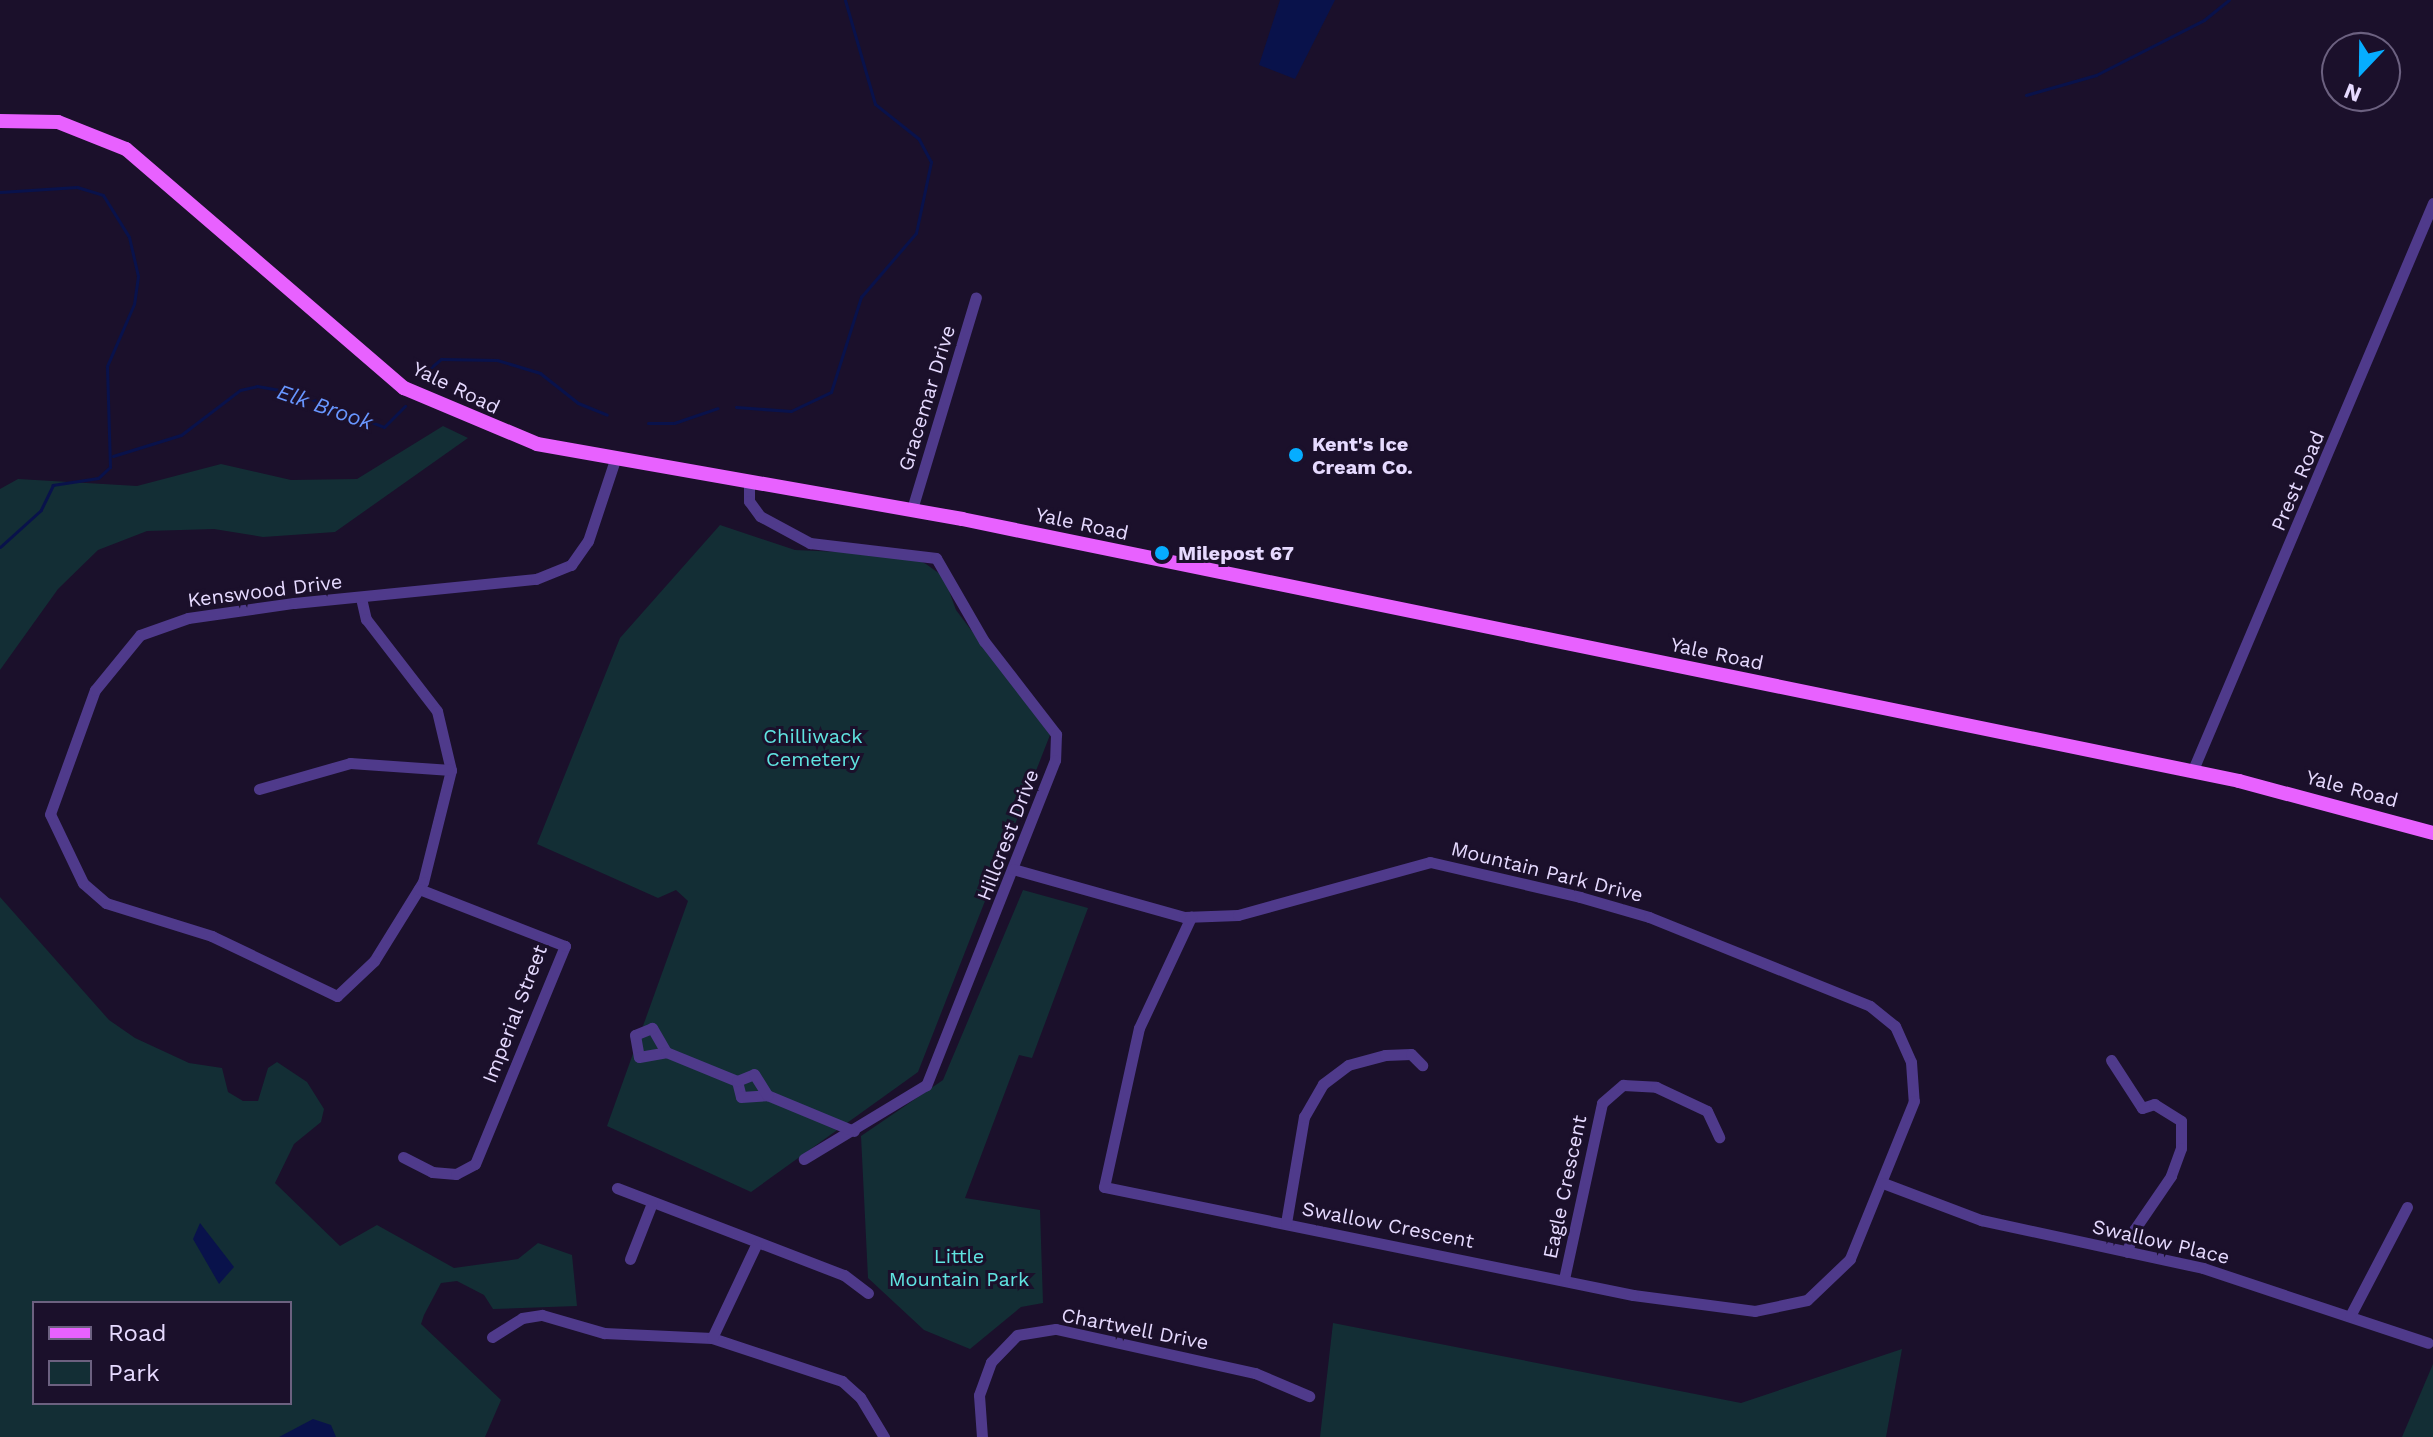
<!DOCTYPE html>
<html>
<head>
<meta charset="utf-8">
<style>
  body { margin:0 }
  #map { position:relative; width:2433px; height:1437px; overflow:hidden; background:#1b102b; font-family:"Work Sans",sans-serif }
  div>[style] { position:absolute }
  .green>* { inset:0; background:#132e35 }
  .water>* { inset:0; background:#09124b }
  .stream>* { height:3px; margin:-1.5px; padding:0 1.5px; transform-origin:1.5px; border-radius:1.5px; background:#09124b }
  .minor>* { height:11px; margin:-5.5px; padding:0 5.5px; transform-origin:5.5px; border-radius:5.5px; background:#4f3a8b }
  .major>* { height:14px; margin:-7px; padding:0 7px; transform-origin:7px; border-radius:7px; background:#e861ff }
  .dots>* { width:22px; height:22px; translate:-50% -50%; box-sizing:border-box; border:4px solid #1b102b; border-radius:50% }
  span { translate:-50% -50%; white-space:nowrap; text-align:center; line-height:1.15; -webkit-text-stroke:6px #1b102b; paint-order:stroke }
  .street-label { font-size:20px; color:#e6daff }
  .poi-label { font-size:20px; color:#e6daff; font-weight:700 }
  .left { translate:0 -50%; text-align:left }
  .park-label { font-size:20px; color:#60e4e1 }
  .water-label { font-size:22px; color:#6896ff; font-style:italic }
  .legend { position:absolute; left:32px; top:1301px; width:260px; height:104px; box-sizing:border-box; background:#1b102b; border:2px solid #6c6180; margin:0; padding:10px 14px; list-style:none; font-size:24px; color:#e6daff }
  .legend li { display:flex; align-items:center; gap:16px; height:40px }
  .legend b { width:40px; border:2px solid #6c6180 }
  .north { position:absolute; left:2321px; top:32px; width:80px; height:80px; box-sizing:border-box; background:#1b102b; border:2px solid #6c6180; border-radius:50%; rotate:202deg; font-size:22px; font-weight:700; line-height:32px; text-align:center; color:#e6daff }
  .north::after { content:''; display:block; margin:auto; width:28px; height:36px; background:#06adff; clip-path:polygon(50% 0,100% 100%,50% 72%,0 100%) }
</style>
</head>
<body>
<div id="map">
  <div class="green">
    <i style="clip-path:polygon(443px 426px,468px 438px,335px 532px,263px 537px,214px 529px,147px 531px,98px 550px,58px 589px,0 670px,0 489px,18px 479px,137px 486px,221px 464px,291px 480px,357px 479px)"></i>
    <i style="clip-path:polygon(720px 525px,795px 550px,908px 555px,926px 564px,944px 577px,956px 610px,1050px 735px,918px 1072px,751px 1192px,607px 1126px,688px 901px,676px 890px,658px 898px,537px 844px,620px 638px)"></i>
    <i style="clip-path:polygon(1023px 890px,1088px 908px,1032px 1058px,1019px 1055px,965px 1198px,1040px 1210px,1043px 1303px,1021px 1307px,970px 1349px,924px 1330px,868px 1278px,861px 1136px,943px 1080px)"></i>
    <i style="clip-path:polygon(evenodd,0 897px,109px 1020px,135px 1038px,189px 1063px,222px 1068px,228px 1092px,243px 1101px,258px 1101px,268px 1068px,277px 1062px,307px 1082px,324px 1109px,321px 1122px,294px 1144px,275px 1183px,340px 1246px,377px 1225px,454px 1268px,518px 1259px,538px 1243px,572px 1255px,577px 1306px,493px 1309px,484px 1295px,457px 1281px,441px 1283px,424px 1315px,421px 1324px,501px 1400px,485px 1437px,0 1437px,0 897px,34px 1303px,290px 1303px,290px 1403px,34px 1403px,34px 1303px)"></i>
    <i style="clip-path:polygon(1333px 1323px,1741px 1403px,1902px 1349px,1886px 1437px,1320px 1437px)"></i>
    <i style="clip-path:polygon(2433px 1364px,2433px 1437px,2402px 1437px)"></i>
  </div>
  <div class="water">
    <i style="clip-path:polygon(1280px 0,1335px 0,1295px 79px,1259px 65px)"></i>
    <i style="clip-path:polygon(200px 1223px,234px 1267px,219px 1284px,193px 1239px)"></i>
    <i style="clip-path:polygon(313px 1419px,331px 1425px,336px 1437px,279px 1437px)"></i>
  </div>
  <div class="stream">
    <i style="left:2026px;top:95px;width:73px;rotate:-15.9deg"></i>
    <i style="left:2096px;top:75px;width:121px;rotate:-27deg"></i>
    <i style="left:2204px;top:20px;width:32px;rotate:-39deg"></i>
    <i style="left:0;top:192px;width:77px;rotate:-3.7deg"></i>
    <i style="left:77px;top:187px;width:27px;rotate:17deg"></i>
    <i style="left:103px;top:195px;width:49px;rotate:58.2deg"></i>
    <i style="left:129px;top:237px;width:40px;rotate:77deg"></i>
    <i style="left:138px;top:276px;width:28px;rotate:98deg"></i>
    <i style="left:134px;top:304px;width:68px;rotate:113.5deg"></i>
    <i style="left:107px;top:366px;width:101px;rotate:88.3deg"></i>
    <i style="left:110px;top:467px;width:16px;rotate:137deg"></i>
    <i style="left:98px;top:478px;width:46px;rotate:171.2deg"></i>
    <i style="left:53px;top:485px;width:28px;rotate:116deg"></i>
    <i style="left:41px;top:510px;width:55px;rotate:137.9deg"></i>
    <i style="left:422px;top:375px;width:25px;rotate:-40deg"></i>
    <i style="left:441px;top:359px;width:56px;rotate:1deg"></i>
    <i style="left:497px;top:360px;width:45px;rotate:16.8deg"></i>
    <i style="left:540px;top:373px;width:48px;rotate:38.3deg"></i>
    <i style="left:578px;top:403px;width:31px;rotate:22deg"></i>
    <i style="left:736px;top:407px;width:55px;rotate:4.2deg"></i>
    <i style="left:791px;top:411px;width:44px;rotate:-25.4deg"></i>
    <i style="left:831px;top:392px;width:100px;rotate:-72.5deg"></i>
    <i style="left:861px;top:297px;width:84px;rotate:-49.3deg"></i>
    <i style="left:916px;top:233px;width:73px;rotate:-78.1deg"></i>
    <i style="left:931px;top:162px;width:26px;rotate:-118deg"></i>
    <i style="left:919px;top:139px;width:56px;rotate:-141.5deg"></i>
    <i style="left:875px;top:104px;width:108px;rotate:-106.1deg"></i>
    <i style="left:648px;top:423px;width:26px"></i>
    <i style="left:674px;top:423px;width:46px;rotate:-18.8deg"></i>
    <i style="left:113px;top:456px;width:71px;rotate:-17.2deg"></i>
    <i style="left:181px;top:435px;width:74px;rotate:-37.3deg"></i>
    <i style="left:240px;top:390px;width:17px;rotate:-13deg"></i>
    <i style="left:257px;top:386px;width:40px;rotate:10deg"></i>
    <i style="left:296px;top:393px;width:94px;rotate:21.1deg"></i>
    <i style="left:384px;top:427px;width:30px;rotate:-45deg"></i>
  </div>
  <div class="minor">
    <i style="left:749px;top:481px;width:20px;rotate:90deg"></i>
    <i style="left:749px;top:501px;width:19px;rotate:54deg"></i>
    <i style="left:760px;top:516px;width:57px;rotate:28.4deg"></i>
    <i style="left:810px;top:543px;width:127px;rotate:6.8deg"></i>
    <i style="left:936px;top:558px;width:96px;rotate:60deg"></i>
    <i style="left:984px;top:641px;width:118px;rotate:52.3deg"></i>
    <i style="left:1056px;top:734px;width:26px;rotate:92deg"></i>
    <i style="left:1055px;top:760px;width:350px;rotate:111.6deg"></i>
    <i style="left:926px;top:1085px;width:143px;rotate:148.8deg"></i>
    <i style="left:912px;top:509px;width:221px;rotate:-73.2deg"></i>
    <i style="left:361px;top:598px;width:22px;rotate:77deg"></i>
    <i style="left:366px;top:619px;width:116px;rotate:52.3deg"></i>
    <i style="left:437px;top:711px;width:61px;rotate:76.7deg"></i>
    <i style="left:451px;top:770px;width:115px;rotate:104deg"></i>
    <i style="left:423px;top:882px;width:93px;rotate:121.8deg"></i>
    <i style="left:374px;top:961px;width:51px;rotate:136.6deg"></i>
    <i style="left:337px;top:996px;width:139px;rotate:-154.4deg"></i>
    <i style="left:212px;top:936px;width:111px;rotate:-162.7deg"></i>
    <i style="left:106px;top:903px;width:30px;rotate:-139deg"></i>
    <i style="left:83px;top:883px;width:76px;rotate:-115.6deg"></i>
    <i style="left:50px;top:814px;width:132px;rotate:-70.1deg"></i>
    <i style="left:95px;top:690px;width:71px;rotate:-50.7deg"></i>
    <i style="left:140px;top:635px;width:51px;rotate:-19.5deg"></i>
    <i style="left:188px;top:618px;width:107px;rotate:-8.1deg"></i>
    <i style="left:294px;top:603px;width:243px;rotate:-5.7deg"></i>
    <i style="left:536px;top:579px;width:38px;rotate:-22deg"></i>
    <i style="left:571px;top:565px;width:29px;rotate:-55deg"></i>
    <i style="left:588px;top:541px;width:85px;rotate:-71.6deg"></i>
    <i style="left:2192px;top:772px;width:618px;rotate:-67.04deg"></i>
    <i style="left:259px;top:789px;width:95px;rotate:-15.9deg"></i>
    <i style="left:350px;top:763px;width:101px;rotate:4deg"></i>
    <i style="left:1013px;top:869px;width:178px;rotate:15.7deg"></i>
    <i style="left:1184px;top:917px;width:54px;rotate:-2.1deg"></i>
    <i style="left:1238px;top:915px;width:199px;rotate:-15.4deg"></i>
    <i style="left:1430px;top:862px;width:154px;rotate:13.1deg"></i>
    <i style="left:1580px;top:897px;width:72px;rotate:16.2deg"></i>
    <i style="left:1649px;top:917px;width:238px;rotate:21.9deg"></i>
    <i style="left:1870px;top:1006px;width:32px;rotate:39deg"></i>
    <i style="left:1895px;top:1026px;width:39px;rotate:66deg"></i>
    <i style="left:1911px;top:1062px;width:39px;rotate:86deg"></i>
    <i style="left:1914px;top:1101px;width:170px;rotate:112.1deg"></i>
    <i style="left:1850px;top:1259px;width:59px;rotate:136.4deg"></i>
    <i style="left:1807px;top:1300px;width:53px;rotate:168.1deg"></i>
    <i style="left:1755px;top:1311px;width:123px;rotate:-172.5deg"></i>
    <i style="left:1633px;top:1295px;width:540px;rotate:-168.46deg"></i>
    <i style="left:1104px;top:1187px;width:163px;rotate:-77.6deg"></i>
    <i style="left:1139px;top:1028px;width:123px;rotate:-64.9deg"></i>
    <i style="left:666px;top:1052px;width:28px;rotate:-120deg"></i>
    <i style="left:652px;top:1028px;width:18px;rotate:158deg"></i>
    <i style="left:635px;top:1035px;width:22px;rotate:80deg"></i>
    <i style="left:639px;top:1057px;width:27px;rotate:-10deg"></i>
    <i style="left:666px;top:1052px;width:77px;rotate:22.2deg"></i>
    <i style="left:2111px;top:1060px;width:57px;rotate:57.1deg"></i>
    <i style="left:2142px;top:1108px;width:13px;rotate:-18deg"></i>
    <i style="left:2154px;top:1104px;width:32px;rotate:32deg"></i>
    <i style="left:2181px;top:1121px;width:27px;rotate:90deg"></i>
    <i style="left:2181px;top:1148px;width:30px;rotate:110deg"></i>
    <i style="left:2171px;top:1176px;width:65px;rotate:124.4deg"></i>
    <i style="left:2134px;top:1230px;width:23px;rotate:108deg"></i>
    <i style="left:737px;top:1081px;width:16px;rotate:76deg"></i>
    <i style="left:741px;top:1097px;width:26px;rotate:-4deg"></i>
    <i style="left:767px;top:1095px;width:94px;rotate:22.5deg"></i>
    <i style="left:737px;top:1081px;width:18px;rotate:-22deg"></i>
    <i style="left:754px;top:1074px;width:25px;rotate:58deg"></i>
    <i style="left:403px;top:1157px;width:33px;rotate:27deg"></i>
    <i style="left:432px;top:1172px;width:24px;rotate:5deg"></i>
    <i style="left:456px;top:1174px;width:21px;rotate:-28deg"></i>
    <i style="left:475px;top:1164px;width:236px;rotate:-67.6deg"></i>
    <i style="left:565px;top:946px;width:157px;rotate:-158.7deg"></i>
    <i style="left:1883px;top:1183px;width:105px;rotate:20.7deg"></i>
    <i style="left:1981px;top:1220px;width:227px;rotate:12.2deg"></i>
    <i style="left:2203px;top:1268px;width:237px;rotate:18.4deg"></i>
    <i style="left:617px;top:1188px;width:243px;rotate:21deg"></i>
    <i style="left:844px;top:1275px;width:30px;rotate:37deg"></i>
    <i style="left:1286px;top:1223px;width:108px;rotate:-80.4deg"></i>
    <i style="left:1304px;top:1117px;width:38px;rotate:-60deg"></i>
    <i style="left:1323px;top:1084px;width:31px;rotate:-37deg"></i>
    <i style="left:1348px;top:1065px;width:38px;rotate:-15deg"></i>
    <i style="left:1385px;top:1055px;width:26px;rotate:-2deg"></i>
    <i style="left:1411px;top:1054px;width:16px;rotate:45deg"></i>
    <i style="left:630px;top:1259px;width:60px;rotate:-68.6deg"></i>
    <i style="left:1564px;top:1279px;width:180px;rotate:-77.8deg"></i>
    <i style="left:1602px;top:1103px;width:28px;rotate:-41deg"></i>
    <i style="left:1623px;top:1085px;width:33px;rotate:3deg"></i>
    <i style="left:1656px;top:1087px;width:56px;rotate:25.2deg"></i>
    <i style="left:1707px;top:1111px;width:29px;rotate:65deg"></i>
    <i style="left:2350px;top:1316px;width:123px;rotate:-62.4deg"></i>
    <i style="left:492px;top:1337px;width:36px;rotate:-32deg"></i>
    <i style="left:522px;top:1318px;width:20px;rotate:-9deg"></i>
    <i style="left:542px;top:1315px;width:65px;rotate:16.2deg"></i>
    <i style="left:604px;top:1333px;width:108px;rotate:2.7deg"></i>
    <i style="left:712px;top:1338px;width:137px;rotate:18.3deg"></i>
    <i style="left:842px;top:1381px;width:24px;rotate:42deg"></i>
    <i style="left:860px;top:1397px;width:47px;rotate:59deg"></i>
    <i style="left:712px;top:1338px;width:103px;rotate:-64.7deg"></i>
    <i style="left:982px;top:1437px;width:42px;rotate:-94.1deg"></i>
    <i style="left:979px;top:1395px;width:35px;rotate:-70deg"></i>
    <i style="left:991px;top:1362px;width:37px;rotate:-46deg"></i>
    <i style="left:1017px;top:1335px;width:39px;rotate:-9deg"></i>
    <i style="left:1056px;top:1329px;width:204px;rotate:12.5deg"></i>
    <i style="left:1255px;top:1373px;width:59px;rotate:23.1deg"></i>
  </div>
  <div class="major">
    <i style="left:0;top:121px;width:58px;rotate:1deg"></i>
    <i style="left:58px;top:122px;width:73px;rotate:21.7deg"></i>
    <i style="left:126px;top:149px;width:367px;rotate:40.7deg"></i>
    <i style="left:404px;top:388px;width:144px;rotate:22.8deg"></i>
    <i style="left:537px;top:444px;width:432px;rotate:10deg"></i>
    <i style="left:962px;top:519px;width:1304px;rotate:11.59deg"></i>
    <i style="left:2239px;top:781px;width:201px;rotate:15deg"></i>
  </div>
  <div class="dots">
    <i style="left:1296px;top:455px;background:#06adff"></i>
    <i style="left:1162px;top:553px;background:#06adff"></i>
  </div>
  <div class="street-label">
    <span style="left:456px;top:388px;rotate:26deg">Yale Road</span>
    <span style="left:927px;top:398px;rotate:-73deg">Gracemar Drive</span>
    <span style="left:2298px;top:481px;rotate:-67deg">Prest Road</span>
    <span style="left:1082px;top:524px;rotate:12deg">Yale Road</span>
    <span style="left:265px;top:591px;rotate:-7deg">Kenswood Drive</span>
    <span style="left:1717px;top:654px;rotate:12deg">Yale Road</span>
    <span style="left:2352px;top:789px;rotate:15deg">Yale Road</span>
    <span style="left:1008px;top:835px;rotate:-69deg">Hillcrest Drive</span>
    <span style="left:1547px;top:872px;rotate:14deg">Mountain Park Drive</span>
    <span style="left:515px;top:1014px;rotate:-69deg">Imperial Street</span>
    <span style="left:1565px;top:1187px;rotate:-78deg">Eagle Crescent</span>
    <span style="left:1388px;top:1225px;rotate:11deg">Swallow Crescent</span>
    <span style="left:2161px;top:1242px;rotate:13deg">Swallow Place</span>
    <span style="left:1135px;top:1329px;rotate:11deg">Chartwell Drive</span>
  </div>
  <div class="poi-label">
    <span class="left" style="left:1312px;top:456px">Kent's Ice<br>Cream Co.</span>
    <span class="left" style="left:1178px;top:553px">Milepost 67</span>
  </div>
  <div class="park-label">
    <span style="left:813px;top:748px">Chilliwack<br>Cemetery</span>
    <span style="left:959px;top:1268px">Little<br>Mountain Park</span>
  </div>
  <div class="water-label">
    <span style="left:325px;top:407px;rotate:19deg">Elk Brook</span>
  </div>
  <ul class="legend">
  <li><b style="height:10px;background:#e861ff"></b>Road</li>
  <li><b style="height:22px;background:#132e35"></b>Park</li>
  </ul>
  <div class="north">N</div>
</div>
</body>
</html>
